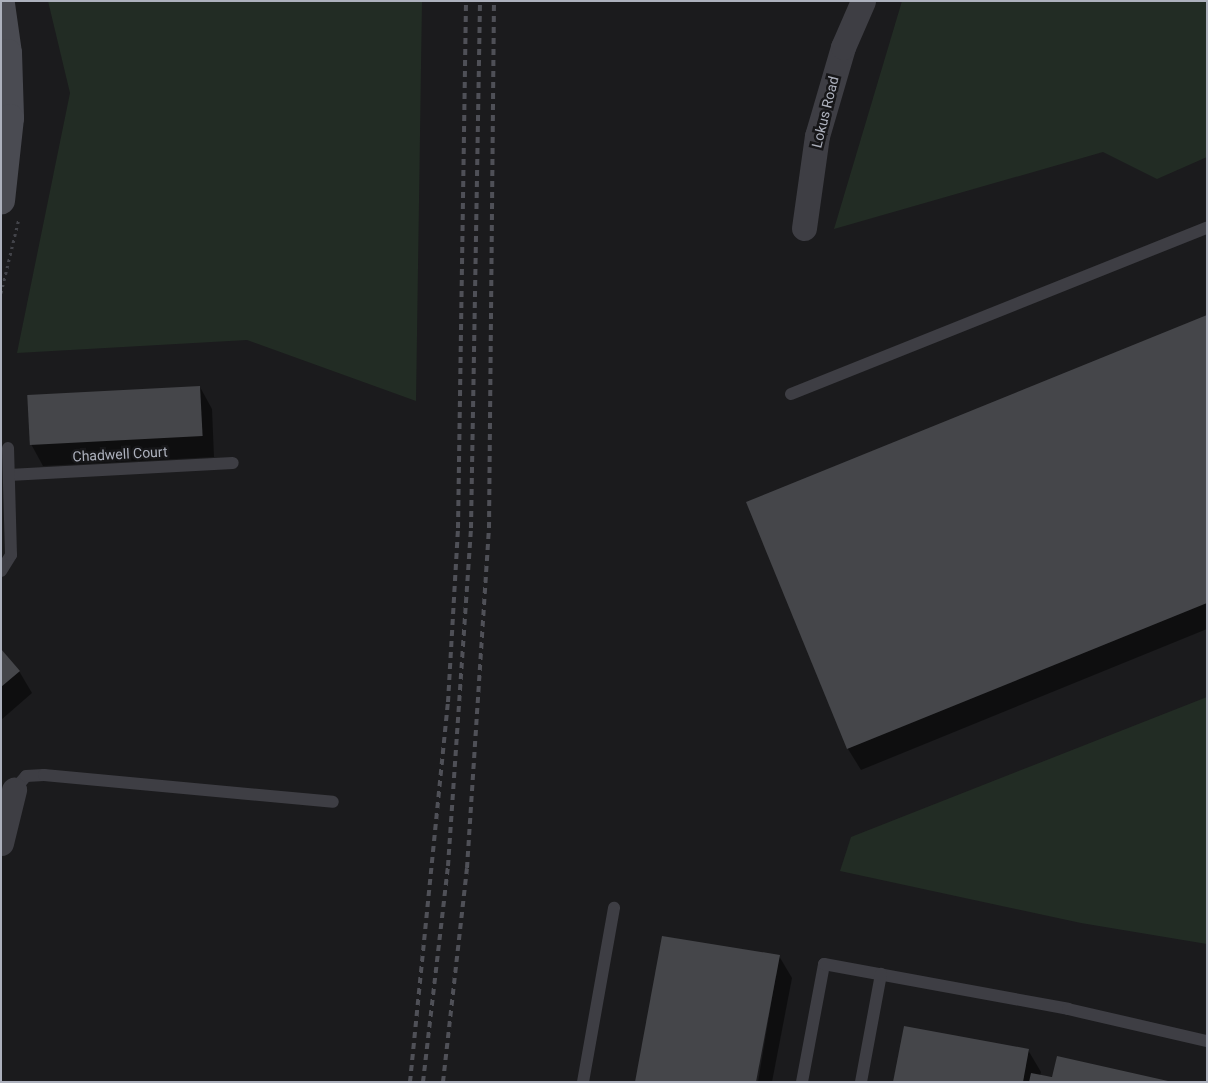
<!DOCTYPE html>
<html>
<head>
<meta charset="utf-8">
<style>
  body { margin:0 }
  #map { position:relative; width:1208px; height:1083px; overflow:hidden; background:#1b1b1d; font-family:Roboto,sans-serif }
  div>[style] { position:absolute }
  .green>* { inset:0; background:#222c24 }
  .shadow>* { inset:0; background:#0007 }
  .building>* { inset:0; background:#45464a; transform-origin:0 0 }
  .path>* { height:3px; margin-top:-1.5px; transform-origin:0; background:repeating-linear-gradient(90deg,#424349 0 2.5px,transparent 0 6.5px) }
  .lane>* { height:12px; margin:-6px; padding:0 6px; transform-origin:6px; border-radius:6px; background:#3e3e44 }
  .street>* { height:25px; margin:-12.5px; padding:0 12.5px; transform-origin:12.5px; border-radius:12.5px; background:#3e3e44 }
  .secondary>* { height:28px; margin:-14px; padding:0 14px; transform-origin:14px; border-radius:14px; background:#4a4b52 }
  .rail>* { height:4px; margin-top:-2px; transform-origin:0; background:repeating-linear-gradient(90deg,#4f5057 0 6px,transparent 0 11px) }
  span { translate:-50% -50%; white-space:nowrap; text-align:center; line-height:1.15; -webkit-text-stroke:5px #161618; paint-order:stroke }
  .street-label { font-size:14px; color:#adb1bd }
  .frame { position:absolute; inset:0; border:2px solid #adb1bd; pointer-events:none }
</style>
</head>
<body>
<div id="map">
  <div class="green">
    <i style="clip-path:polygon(48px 1px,422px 1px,416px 401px,247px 340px,17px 353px,70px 93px)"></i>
    <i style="clip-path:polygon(902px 1px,1207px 1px,1207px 157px,1157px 179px,1103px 152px,834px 229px)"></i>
    <i style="clip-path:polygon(1207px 697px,1207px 944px,1081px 923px,840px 871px,851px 837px)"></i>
  </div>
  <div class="shadow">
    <i style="clip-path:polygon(1207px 316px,1207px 629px,861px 770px,848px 749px,748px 503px)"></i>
    <i style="clip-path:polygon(200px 387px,212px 409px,214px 457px,43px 466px,31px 444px)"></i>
    <i style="clip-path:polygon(1px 651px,19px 671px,32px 693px,1px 720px)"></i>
    <i style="clip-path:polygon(779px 956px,792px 978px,772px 1082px,758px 1082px)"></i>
    <i style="clip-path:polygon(1028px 1050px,1041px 1072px,1040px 1076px,1165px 1082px,895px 1082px)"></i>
  </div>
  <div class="building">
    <i style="clip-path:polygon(1207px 315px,1207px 603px,847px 749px,746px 502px)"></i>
    <i style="left:200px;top:386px;width:50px;height:173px;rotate:87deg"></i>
    <i style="clip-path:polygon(1px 649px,20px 671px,1px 687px)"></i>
    <i style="clip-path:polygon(662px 936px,780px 955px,756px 1082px,635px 1082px)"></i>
    <i style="clip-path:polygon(904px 1026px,1029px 1049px,1023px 1082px,893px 1082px)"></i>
    <i style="clip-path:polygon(1057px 1056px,1168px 1081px,1168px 1082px,1029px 1082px,1031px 1073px,1052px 1077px)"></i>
  </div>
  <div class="path">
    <i style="left:1px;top:293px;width:77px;rotate:-76.5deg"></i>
  </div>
  <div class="lane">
    <i style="left:791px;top:394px;width:448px;rotate:-21.8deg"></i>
    <i style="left:9px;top:475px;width:224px;rotate:-3.1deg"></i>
    <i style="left:1px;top:571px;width:19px;rotate:-58deg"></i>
    <i style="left:11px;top:555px;width:107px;rotate:-91.6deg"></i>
    <i style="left:14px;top:790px;width:18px;rotate:-49deg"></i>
    <i style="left:26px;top:776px;width:18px;rotate:-3deg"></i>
    <i style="left:44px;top:775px;width:290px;rotate:5.3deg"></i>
    <i style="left:583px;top:1082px;width:177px;rotate:-79.9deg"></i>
    <i style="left:802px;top:1082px;width:120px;rotate:-79.4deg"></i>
    <i style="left:824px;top:964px;width:248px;rotate:10.4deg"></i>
    <i style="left:1068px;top:1009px;width:143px;rotate:13deg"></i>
    <i style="left:861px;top:1082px;width:110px;rotate:-79.5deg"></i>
  </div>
  <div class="street">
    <i style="left:804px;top:228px;width:93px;rotate:-82deg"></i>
    <i style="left:817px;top:136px;width:93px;rotate:-73.7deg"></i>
    <i style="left:843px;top:47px;width:50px;rotate:-66.5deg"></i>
    <i style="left:1px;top:843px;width:55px;rotate:-76.2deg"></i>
  </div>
  <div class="secondary">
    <i style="left:1px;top:4px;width:49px;rotate:81.9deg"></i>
    <i style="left:8px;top:53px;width:65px;rotate:88.2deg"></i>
    <i style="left:10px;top:118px;width:83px;rotate:96.2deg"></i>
  </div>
  <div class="rail">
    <i style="left:410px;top:1082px;width:382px;rotate:-84.3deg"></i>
    <i style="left:448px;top:702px;width:174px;rotate:-86.7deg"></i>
    <i style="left:458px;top:528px;width:527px;rotate:-89.13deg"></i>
    <i style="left:423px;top:1082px;width:217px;rotate:-83.4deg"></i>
    <i style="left:448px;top:866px;width:339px;rotate:-86.1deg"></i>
    <i style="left:471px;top:528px;width:527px;rotate:-89.02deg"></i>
    <i style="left:443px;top:1082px;width:215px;rotate:-83.6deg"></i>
    <i style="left:467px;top:868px;width:341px;rotate:-86.3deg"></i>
    <i style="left:489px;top:528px;width:527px;rotate:-89.46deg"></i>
  </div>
  <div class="street-label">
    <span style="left:825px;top:112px;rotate:-76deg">Lokus Road</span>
    <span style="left:120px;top:454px;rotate:-3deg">Chadwell Court</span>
  </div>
  <div class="frame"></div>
</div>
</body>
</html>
